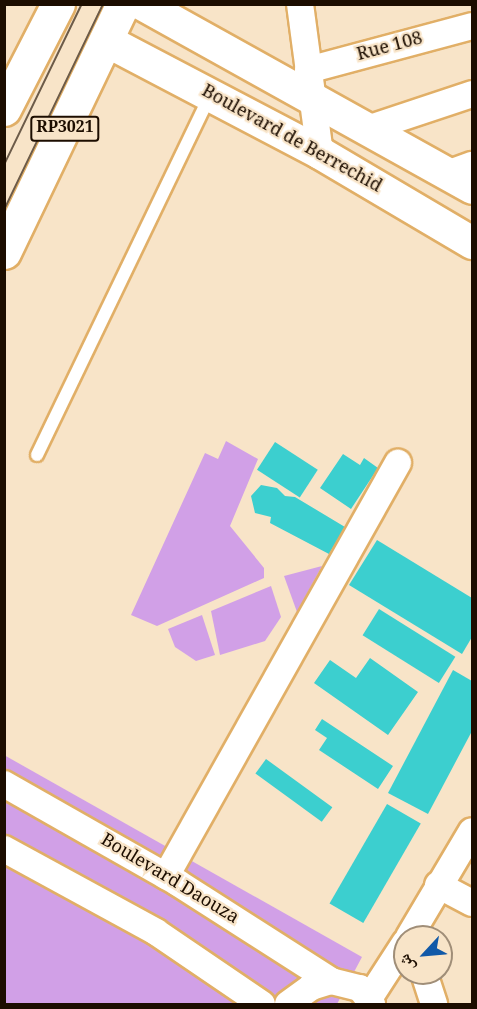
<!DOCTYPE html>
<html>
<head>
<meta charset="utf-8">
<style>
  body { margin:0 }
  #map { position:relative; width:477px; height:1009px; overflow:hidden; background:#f8e4c8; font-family:Georgia,"Noto Naskh Arabic",serif }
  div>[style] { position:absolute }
  .green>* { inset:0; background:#d1a0e7 }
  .building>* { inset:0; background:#3ccfcf; transform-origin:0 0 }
  .roads { filter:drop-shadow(2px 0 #e1af67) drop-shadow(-2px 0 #e1af67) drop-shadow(0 2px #e1af67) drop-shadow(0 -2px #e1af67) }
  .service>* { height:12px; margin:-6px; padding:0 6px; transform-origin:6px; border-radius:6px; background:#fff }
  .minor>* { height:26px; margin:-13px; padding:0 13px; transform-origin:13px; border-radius:13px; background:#fff }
  .tertiary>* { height:32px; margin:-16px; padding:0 16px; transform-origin:16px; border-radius:16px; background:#fff }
  .primary>* { height:33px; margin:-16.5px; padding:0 16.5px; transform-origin:16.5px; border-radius:16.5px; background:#fff }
  .tram>* { height:1.5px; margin:-0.75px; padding:0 0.75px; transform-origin:0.75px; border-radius:0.75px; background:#6c5b49 }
  span { translate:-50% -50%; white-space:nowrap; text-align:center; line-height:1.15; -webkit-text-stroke:4.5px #f8e4c8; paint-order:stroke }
  .shield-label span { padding:2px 4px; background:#f8e4c8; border:2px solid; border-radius:4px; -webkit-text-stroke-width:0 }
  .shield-label { font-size:16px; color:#1c0d00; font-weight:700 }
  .street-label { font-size:18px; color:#1c0d00 }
  .frame { position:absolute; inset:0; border:6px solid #1c0d00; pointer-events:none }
  .north { position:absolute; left:393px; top:925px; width:60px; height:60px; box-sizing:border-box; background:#f8e4c8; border:2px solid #a08e78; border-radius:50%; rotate:244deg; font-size:16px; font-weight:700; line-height:24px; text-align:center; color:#1c0d00 }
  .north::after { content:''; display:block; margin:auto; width:21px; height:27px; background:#1159a8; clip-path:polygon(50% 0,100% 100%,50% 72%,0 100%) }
</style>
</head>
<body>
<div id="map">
  <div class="green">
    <i style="clip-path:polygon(226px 441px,258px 459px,230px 526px,264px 568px,264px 578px,157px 626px,131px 615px,205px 453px,218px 459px)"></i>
    <i style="clip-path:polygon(322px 566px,297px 612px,284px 576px)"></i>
    <i style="clip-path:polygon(271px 586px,281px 617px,265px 641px,220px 655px,211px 611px)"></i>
    <i style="clip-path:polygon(202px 615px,215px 655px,196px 661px,175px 647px,168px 629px)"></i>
    <i style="clip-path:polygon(4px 755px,362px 957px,337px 1004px,5px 1004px)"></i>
  </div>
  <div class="building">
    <i style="left:275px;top:442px;width:51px;height:33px;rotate:33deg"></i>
    <i style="clip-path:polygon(343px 454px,360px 465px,364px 458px,378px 468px,351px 509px,320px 488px)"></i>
    <i style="clip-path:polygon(261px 485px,277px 488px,285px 496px,295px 497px,345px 527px,329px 554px,270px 523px,271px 517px,255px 513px,251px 496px)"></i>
    <i style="clip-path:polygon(377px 540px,472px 598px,472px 637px,462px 654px,349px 585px)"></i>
    <i style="left:379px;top:609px;width:90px;height:31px;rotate:32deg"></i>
    <i style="clip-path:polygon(370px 658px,418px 692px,388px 735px,314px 683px,330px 660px,356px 678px)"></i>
    <i style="clip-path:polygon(453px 670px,472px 681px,472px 731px,428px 814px,388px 793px)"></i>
    <i style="clip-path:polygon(322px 719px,393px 766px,378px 789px,319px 750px,327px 738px,315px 730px)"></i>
    <i style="left:266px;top:759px;width:82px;height:18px;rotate:36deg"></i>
    <i style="left:387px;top:804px;width:39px;height:115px;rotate:30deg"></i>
  </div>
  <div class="roads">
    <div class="service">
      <i style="left:37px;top:455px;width:397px;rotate:-64.3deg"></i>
    </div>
    <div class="minor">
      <i style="left:300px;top:4px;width:150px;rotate:82.4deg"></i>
      <i style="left:308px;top:70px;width:170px;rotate:-15deg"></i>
      <i style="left:367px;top:129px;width:111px;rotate:-18.4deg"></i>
      <i style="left:447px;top:174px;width:27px;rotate:-20deg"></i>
      <i style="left:4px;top:784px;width:200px;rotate:29.6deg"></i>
      <i style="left:178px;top:883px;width:182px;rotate:32.6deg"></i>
      <i style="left:4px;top:849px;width:173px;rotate:28.6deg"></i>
      <i style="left:156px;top:932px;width:128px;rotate:34.2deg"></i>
      <i style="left:166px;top:876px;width:474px;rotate:-60.7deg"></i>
      <i style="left:438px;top:885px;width:38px;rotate:28deg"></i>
      <i style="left:409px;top:937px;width:123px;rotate:-59.3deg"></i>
      <i style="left:424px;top:973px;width:33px;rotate:72deg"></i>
      <i style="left:370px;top:997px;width:64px;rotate:-57.1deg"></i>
      <i style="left:288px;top:1004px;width:29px;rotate:-36deg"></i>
      <i style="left:311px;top:987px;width:21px;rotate:-17deg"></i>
      <i style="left:331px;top:981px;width:30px;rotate:14deg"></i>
      <i style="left:360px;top:988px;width:20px;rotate:53deg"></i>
    </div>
    <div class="tertiary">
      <i style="left:142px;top:4px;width:378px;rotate:29.1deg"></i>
      <i style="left:107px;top:41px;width:241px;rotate:27.7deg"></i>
      <i style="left:320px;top:153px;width:177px;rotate:30.6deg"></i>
    </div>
    <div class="primary">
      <i style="left:4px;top:109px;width:118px;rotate:-62.8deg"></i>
      <i style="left:4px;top:252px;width:275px;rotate:-64.4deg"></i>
    </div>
  </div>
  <div class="tram">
    <i style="left:4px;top:165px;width:179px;rotate:-64.2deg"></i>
    <i style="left:4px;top:210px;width:229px;rotate:-64.3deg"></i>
  </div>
  <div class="shield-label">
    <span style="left:65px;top:129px">RP3021</span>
  </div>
  <div class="street-label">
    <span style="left:390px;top:48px;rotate:-15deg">Rue 108</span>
    <span style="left:291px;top:140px;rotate:29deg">Boulevard de Berrechid</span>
    <span style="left:169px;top:880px;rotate:31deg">Boulevard Daouza</span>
  </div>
  <div class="frame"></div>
  <div class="north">ش</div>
</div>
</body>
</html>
